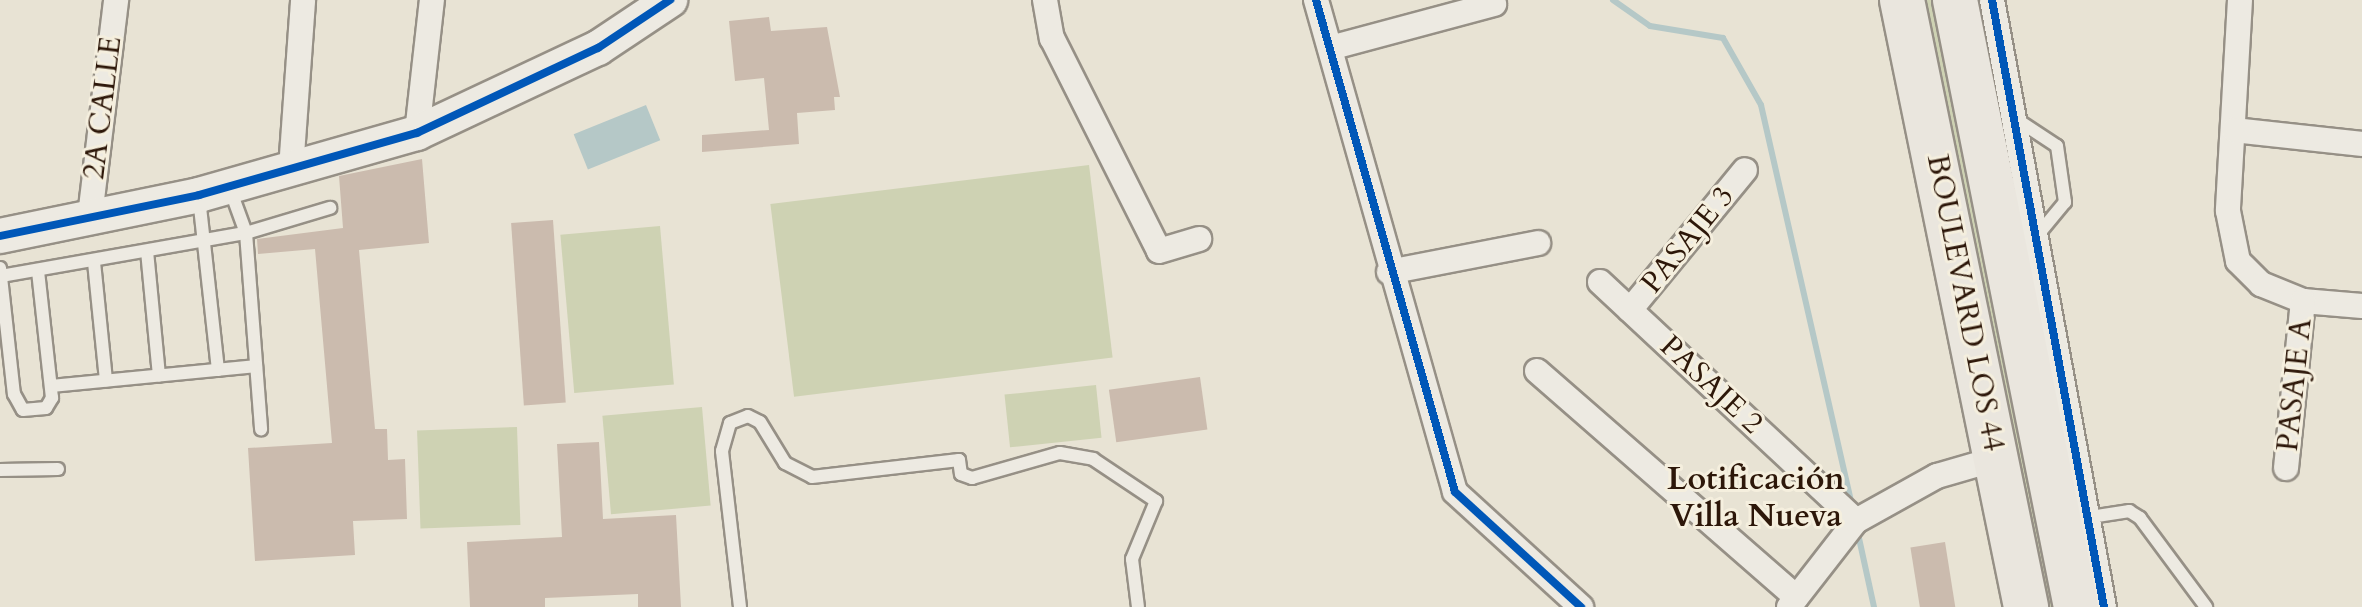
<!DOCTYPE html>
<html>
<head>
<meta charset="utf-8">
<style>
  body { margin:0 }
  #map { position:relative; width:2362px; height:607px; overflow:hidden; background:#e8e3d4; font-family:Cardo,serif }
  div>[style] { position:absolute }
  .green>* { inset:0; background:#ced2b3; transform-origin:0 0 }
  .water>* { inset:0; background:#b5c8c7; transform-origin:0 0 }
  .stream>* { height:6px; margin:-3px; padding:0 3px; transform-origin:3px; border-radius:3px; background:#b5c8c7 }
  .building>* { inset:0; background:#cbbbae; transform-origin:0 0 }
  .roads { filter:drop-shadow(2px 0 #969086) drop-shadow(-2px 0 #969086) drop-shadow(0 2px #969086) drop-shadow(0 -2px #969086) }
  .lane>* { height:12px; margin:-6px; padding:0 6px; transform-origin:6px; border-radius:6px; background:#edeae2 }
  .street>* { height:24px; margin:-12px; padding:0 12px; transform-origin:12px; border-radius:12px; background:#edeae2 }
  .secondary>* { height:34px; margin:-17px; padding:0 17px; transform-origin:17px; border-radius:17px; background:#edeae2 }
  .highway>* { height:44px; margin:-22px; padding:0 22px; transform-origin:22px; border-radius:22px; background:#eae6de }
  .cycleway>* { height:8px; margin:-4px; padding:0 4px; transform-origin:4px; border-radius:4px; background:#0057b8 }
  span { translate:-50% -50%; white-space:nowrap; text-align:center; line-height:1.15; -webkit-text-stroke:6px #f5efde; paint-order:stroke }
  .street-label { font-size:30px; color:#2d1709 }
  .neighbourhood-label { font-size:32px; color:#2d1709; font-weight:700 }
</style>
</head>
<body>
<div id="map">
  <div class="green">
    <i style="clip-path:polygon(1912px 0,1945px 0,2060px 607px,2038px 607px)"></i>
    <i style="left:1089px;top:165px;width:194px;height:321px;rotate:83deg"></i>
    <i style="left:660px;top:226px;width:159px;height:100px;rotate:85deg"></i>
    <i style="left:1096px;top:385px;width:53px;height:92px;rotate:84deg"></i>
    <i style="left:702px;top:407px;width:99px;height:100px;rotate:85deg"></i>
    <i style="left:517px;top:427px;width:98px;height:100px;rotate:88deg"></i>
  </div>
  <div class="water">
    <i style="left:646px;top:105px;width:38px;height:78px;rotate:68deg"></i>
  </div>
  <div class="stream">
    <i style="left:1613px;top:0;width:45px;rotate:35.1deg"></i>
    <i style="left:1650px;top:26px;width:74px;rotate:9.3deg"></i>
    <i style="left:1723px;top:38px;width:77px;rotate:60.4deg"></i>
    <i style="left:1761px;top:105px;width:412px;rotate:77.2deg"></i>
    <i style="left:1857px;top:529px;width:80px;rotate:77.7deg"></i>
  </div>
  <div class="building">
    <i style="clip-path:polygon(769px 17px,771px 31px,827px 27px,840px 97px,834px 97px,835px 110px,797px 113px,799px 144px,702px 152px,702px 135px,769px 130px,764px 78px,735px 81px,729px 21px)"></i>
    <i style="clip-path:polygon(422px 159px,429px 243px,359px 250px,375px 429px,387px 429px,388px 460px,405px 459px,407px 519px,353px 521px,355px 555px,255px 561px,248px 448px,332px 443px,315px 249px,258px 254px,257px 239px,343px 228px,339px 176px)"></i>
    <i style="left:553px;top:220px;width:183px;height:42px;rotate:86deg"></i>
    <i style="left:1200px;top:377px;width:53px;height:92px;rotate:82deg"></i>
    <i style="clip-path:polygon(599px 442px,603px 519px,676px 515px,681px 607px,638px 607px,638px 594px,545px 598px,545px 607px,470px 607px,467px 542px,562px 537px,557px 444px)"></i>
    <i style="left:1945px;top:542px;width:66px;height:35px;rotate:81deg"></i>
  </div>
  <div class="roads">
    <div class="lane">
      <i style="left:2016px;top:119px;width:49px;rotate:33.4deg"></i>
      <i style="left:2057px;top:146px;width:57px;rotate:81.9deg"></i>
      <i style="left:2065px;top:202px;width:45px;rotate:129.6deg"></i>
      <i style="left:230px;top:189px;width:47px;rotate:70deg"></i>
      <i style="left:246px;top:233px;width:197px;rotate:85.6deg"></i>
      <i style="left:199px;top:198px;width:173px;rotate:83.7deg"></i>
      <i style="left:147px;top:251px;width:125px;rotate:84.5deg"></i>
      <i style="left:94px;top:262px;width:119px;rotate:84.2deg"></i>
      <i style="left:0;top:268px;width:127px;rotate:83.7deg"></i>
      <i style="left:14px;top:394px;width:18px;rotate:61deg"></i>
      <i style="left:23px;top:410px;width:23px;rotate:-5deg"></i>
      <i style="left:46px;top:408px;width:12px;rotate:-59deg"></i>
      <i style="left:52px;top:398px;width:127px;rotate:-96.3deg"></i>
      <i style="left:1px;top:276px;width:249px;rotate:-10deg"></i>
      <i style="left:246px;top:233px;width:88px;rotate:-16.6deg"></i>
      <i style="left:52px;top:386px;width:205px;rotate:-5.6deg"></i>
      <i style="left:0;top:470px;width:58px;rotate:-1deg"></i>
      <i style="left:2084px;top:518px;width:46px;rotate:-8.8deg"></i>
      <i style="left:2129px;top:511px;width:13px;rotate:32deg"></i>
      <i style="left:2140px;top:518px;width:111px;rotate:53.4deg"></i>
      <i style="left:740px;top:607px;width:157px;rotate:-96.6deg"></i>
      <i style="left:722px;top:451px;width:29px;rotate:-74deg"></i>
      <i style="left:730px;top:423px;width:19px;rotate:-21deg"></i>
      <i style="left:748px;top:416px;width:13px;rotate:27deg"></i>
      <i style="left:760px;top:422px;width:48px;rotate:58.6deg"></i>
      <i style="left:785px;top:463px;width:30px;rotate:27deg"></i>
      <i style="left:812px;top:477px;width:148px;rotate:-6.6deg"></i>
      <i style="left:959px;top:460px;width:14px;rotate:82deg"></i>
      <i style="left:961px;top:474px;width:12px;rotate:20deg"></i>
      <i style="left:972px;top:478px;width:91px;rotate:-15.9deg"></i>
      <i style="left:1060px;top:453px;width:34px;rotate:10deg"></i>
      <i style="left:1093px;top:459px;width:76px;rotate:33.7deg"></i>
      <i style="left:1156px;top:501px;width:63px;rotate:112.5deg"></i>
      <i style="left:1132px;top:559px;width:48px;rotate:82.9deg"></i>
    </div>
    <div class="street">
      <i style="left:1045px;top:0;width:39px;rotate:80deg"></i>
      <i style="left:1052px;top:38px;width:238px;rotate:63.3deg"></i>
      <i style="left:1159px;top:251px;width:42px;rotate:-16.7deg"></i>
      <i style="left:1316px;top:0;width:511px;rotate:74.22deg"></i>
      <i style="left:1455px;top:492px;width:171px;rotate:42.4deg"></i>
      <i style="left:1992px;top:0;width:617px;rotate:79.55deg"></i>
      <i style="left:2240px;top:0;width:211px;rotate:93.3deg"></i>
      <i style="left:2228px;top:211px;width:51px;rotate:78.7deg"></i>
      <i style="left:2238px;top:261px;width:33px;rotate:45deg"></i>
      <i style="left:2261px;top:284px;width:45px;rotate:22deg"></i>
      <i style="left:2303px;top:301px;width:59px;rotate:4.8deg"></i>
      <i style="left:1330px;top:48px;width:170px;rotate:-15deg"></i>
      <i style="left:2234px;top:130px;width:129px;rotate:6.2deg"></i>
      <i style="left:417px;top:133px;width:134px;rotate:-83.6deg"></i>
      <i style="left:291px;top:169px;width:169px;rotate:-85.9deg"></i>
      <i style="left:90px;top:216px;width:218px;rotate:-83.1deg"></i>
      <i style="left:1389px;top:272px;width:152px;rotate:-11deg"></i>
      <i style="left:1600px;top:282px;width:350px;rotate:43deg"></i>
      <i style="left:1630px;top:310px;width:181px;rotate:-50.6deg"></i>
      <i style="left:1537px;top:371px;width:344px;rotate:41.1deg"></i>
      <i style="left:2286px;top:468px;width:168px;rotate:-84.2deg"></i>
      <i style="left:1789px;top:607px;width:109px;rotate:-52.1deg"></i>
      <i style="left:1856px;top:521px;width:93px;rotate:-29.1deg"></i>
      <i style="left:1937px;top:476px;width:61px;rotate:-16.1deg"></i>
    </div>
    <div class="secondary">
      <i style="left:0;top:236px;width:203px;rotate:-11.6deg"></i>
      <i style="left:199px;top:195px;width:227px;rotate:-15.9deg"></i>
      <i style="left:417px;top:133px;width:200px;rotate:-25.2deg"></i>
      <i style="left:598px;top:48px;width:87px;rotate:-33.7deg"></i>
    </div>
    <div class="highway">
      <i style="left:1902px;top:0;width:620px;rotate:78.45deg"></i>
      <i style="left:1955px;top:0;width:619px;rotate:78.73deg"></i>
    </div>
  </div>
  <div class="cycleway">
    <i style="left:1316px;top:0;width:511px;rotate:74.22deg"></i>
    <i style="left:1455px;top:492px;width:171px;rotate:42.4deg"></i>
    <i style="left:1992px;top:0;width:617px;rotate:79.55deg"></i>
    <i style="left:0;top:236px;width:203px;rotate:-11.6deg"></i>
    <i style="left:199px;top:195px;width:227px;rotate:-15.9deg"></i>
    <i style="left:417px;top:133px;width:200px;rotate:-25.2deg"></i>
    <i style="left:598px;top:48px;width:87px;rotate:-33.7deg"></i>
  </div>
  <div class="street-label">
    <span style="left:103px;top:108px;rotate:-83deg">2A CALLE</span>
    <span style="left:1688px;top:240px;rotate:-51deg">PASAJE 3</span>
    <span style="left:1965px;top:303px;rotate:79deg">BOULEVARD LOS 44</span>
    <span style="left:1711px;top:385px;rotate:43deg">PASAJE 2</span>
    <span style="left:2295px;top:385px;rotate:-84deg">PASAJE A</span>
  </div>
  <div class="neighbourhood-label">
    <span style="left:1756px;top:498px">Lotificación<br>Villa Nueva</span>
  </div>
</div>
</body>
</html>
